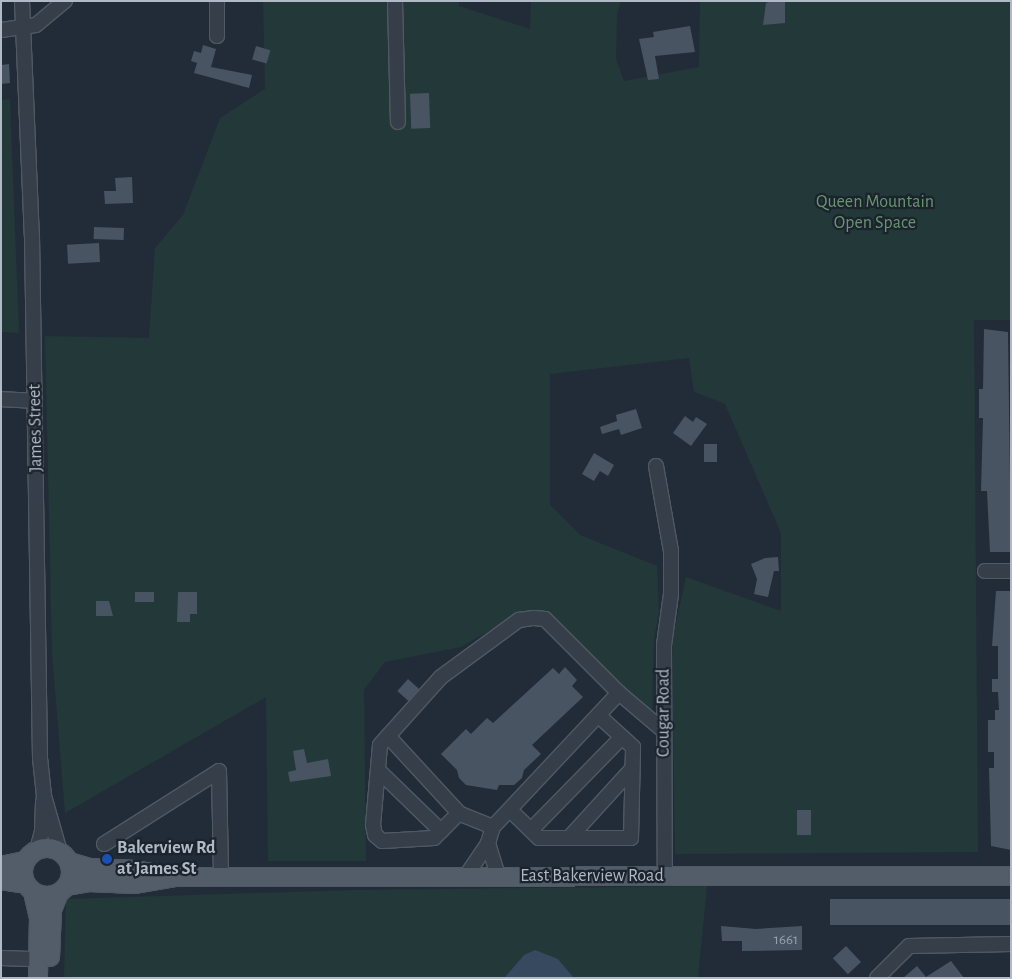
<!DOCTYPE html>
<html>
<head>
<meta charset="utf-8">
<style>
  body { margin:0 }
  #map { position:relative; width:1012px; height:979px; overflow:hidden; background:#222c38; font-family:"Alegreya Sans",sans-serif }
  div>[style] { position:absolute }
  .green>* { inset:0; background:#233839 }
  .water>* { inset:0; background:#36495f }
  .building>* { inset:0; background:#485462; transform-origin:0 0 }
  .roads { filter:drop-shadow(1px 0 #505963) drop-shadow(-1px 0 #505963) drop-shadow(0 1px #505963) drop-shadow(0 -1px #505963) }
  .minor>* { height:14px; margin:-7px; padding:0 7px; transform-origin:7px; border-radius:7px; background:#353e49 }
  .major>* { height:18px; margin:-9px; padding:0 9px; transform-origin:9px; border-radius:9px; background:#535d69 }
  .major>.ring { margin:-9px; padding:0; box-sizing:content-box; background:none; border:18px solid #535d69; border-radius:50% }
  .dots>* { width:14px; height:14px; translate:-50% -50%; box-sizing:border-box; border:2px solid #1b232d; border-radius:50% }
  span { translate:-50% -50%; white-space:nowrap; text-align:center; line-height:1.15; -webkit-text-stroke:4.5px #1b232d; paint-order:stroke }
  .number-label { font-size:15px; color:#96a0ac }
  .number-label span { -webkit-text-stroke-width:0 }
  .park-label { font-size:18px; color:#689570 }
  .street-label { font-size:18px; color:#b0b9c5 }
  .poi-label { font-size:18px; color:#b0b9c5; font-weight:700 }
  .left { translate:0 -50%; text-align:left }
  .frame { position:absolute; inset:0; border:2px solid #b0b9c5; pointer-events:none }
</style>
</head>
<body>
<div id="map">
  <div class="green">
    <i style="clip-path:polygon(263px 1px,459px 1px,459px 6px,530px 29px,531px 1px,621px 1px,617px 14px,616px 59px,624px 81px,699px 67px,700px 1px,1011px 1px,1011px 320px,974px 320px,978px 852px,675px 854px,672px 641px,686px 577px,781px 611px,781px 533px,725px 404px,694px 392px,689px 358px,550px 374px,550px 505px,580px 535px,657px 566px,659px 612px,654px 639px,652px 714px,549px 613px,523px 611px,461px 647px,385px 662px,364px 690px,366px 861px,268px 861px,266px 697px,65px 813px,52px 653px,45px 336px,149px 338px,155px 248px,183px 215px,220px 118px,265px 89px)"></i>
    <i style="clip-path:polygon(10px 99px,19px 333px,1px 332px,1px 100px)"></i>
    <i style="clip-path:polygon(707px 886px,698px 978px,574px 978px,558px 959px,524px 955px,504px 978px,64px 978px,66px 899px,354px 890px)"></i>
  </div>
  <div class="water">
    <i style="clip-path:polygon(535px 950px,558px 959px,574px 978px,504px 978px,524px 955px)"></i>
  </div>
  <div class="building">
    <i style="clip-path:polygon(771px 1px,785px 1px,785px 23px,763px 25px,766px 3px)"></i>
    <i style="clip-path:polygon(690px 26px,695px 52px,655px 56px,659px 79px,648px 80px,639px 39px,654px 37px,653px 32px)"></i>
    <i style="clip-path:polygon(203px 45px,216px 49px,211px 67px,252px 75px,249px 88px,194px 73px,197px 63px,191px 61px,194px 51px,201px 53px)"></i>
    <i style="left:256px;top:46px;width:15px;height:14px;rotate:16deg"></i>
    <i style="clip-path:polygon(9px 64px,10px 83px,1px 84px,1px 65px)"></i>
    <i style="left:429px;top:93px;width:35px;height:19px;rotate:88deg"></i>
    <i style="clip-path:polygon(132px 177px,133px 203px,105px 204px,104px 191px,116px 191px,115px 178px)"></i>
    <i style="left:94px;top:227px;width:30px;height:12px;rotate:2deg"></i>
    <i style="left:99px;top:243px;width:19px;height:32px;rotate:87deg"></i>
    <i style="clip-path:polygon(984px 329px,1008px 332px,1011px 552px,990px 552px,987px 491px,981px 491px,983px 418px,979px 418px,979px 389px,983px 389px)"></i>
    <i style="clip-path:polygon(636px 409px,642px 428px,621px 435px,619px 429px,602px 434px,600px 427px,617px 421px,616px 415px)"></i>
    <i style="clip-path:polygon(685px 416px,693px 422px,696px 417px,707px 424px,691px 446px,673px 433px)"></i>
    <i style="left:704px;top:444px;width:13px;height:18px"></i>
    <i style="clip-path:polygon(594px 453px,614px 465px,608px 476px,600px 471px,594px 481px,582px 474px)"></i>
    <i style="clip-path:polygon(778px 557px,779px 571px,774px 571px,768px 597px,754px 594px,757px 579px,751px 564px,765px 558px)"></i>
    <i style="clip-path:polygon(996px 591px,1011px 591px,1011px 850px,991px 846px,989px 768px,994px 768px,994px 752px,988px 752px,988px 720px,995px 720px,995px 710px,999px 710px,998px 692px,992px 692px,992px 679px,998px 679px,998px 646px,992px 646px)"></i>
    <i style="left:135px;top:592px;width:19px;height:10px"></i>
    <i style="clip-path:polygon(178px 592px,197px 592px,197px 614px,190px 614px,190px 622px,177px 622px)"></i>
    <i style="clip-path:polygon(96px 601px,109px 601px,113px 616px,96px 616px)"></i>
    <i style="clip-path:polygon(565px 667px,577px 680px,572px 686px,583px 697px,532px 745px,541px 754px,524px 770px,522px 778px,514px 785px,499px 785px,497px 790px,466px 785px,459px 778px,457px 770px,441px 754px,466px 729px,471px 734px,487px 718px,493px 723px,553px 668px,559px 674px)"></i>
    <i style="left:408px;top:679px;width:15px;height:16px;rotate:42deg"></i>
    <i style="clip-path:polygon(304px 749px,307px 763px,328px 759px,331px 776px,290px 782px,288px 772px,296px 770px,293px 751px)"></i>
    <i style="left:797px;top:810px;width:14px;height:25px"></i>
    <i style="left:1011px;top:899px;width:26px;height:181px;rotate:90deg"></i>
    <i style="clip-path:polygon(721px 926px,756px 929px,802px 926px,802px 950px,742px 951px,742px 941px,722px 941px)"></i>
    <i style="left:846px;top:946px;width:22px;height:18px;rotate:47deg"></i>
    <i style="clip-path:polygon(951px 961px,964px 978px,903px 978px,917px 966px,926px 977px)"></i>
  </div>
  <div class="roads">
    <div class="minor">
      <i style="left:22px;top:1px;width:235px;rotate:87.6deg"></i>
      <i style="left:32px;top:236px;width:522px;rotate:89.12deg"></i>
      <i style="left:40px;top:758px;width:38px;rotate:84deg"></i>
      <i style="left:44px;top:796px;width:58px;rotate:74.1deg"></i>
      <i style="left:395px;top:1px;width:121px;rotate:88.6deg"></i>
      <i style="left:1px;top:30px;width:35px;rotate:-8deg"></i>
      <i style="left:36px;top:25px;width:38px;rotate:-40deg"></i>
      <i style="left:217px;top:36px;width:35px;rotate:-90deg"></i>
      <i style="left:1px;top:399px;width:34px;rotate:3deg"></i>
      <i style="left:656px;top:466px;width:86px;rotate:80deg"></i>
      <i style="left:671px;top:551px;width:43px;rotate:90deg"></i>
      <i style="left:671px;top:594px;width:51px;rotate:97.8deg"></i>
      <i style="left:664px;top:645px;width:230px;rotate:89.8deg"></i>
      <i style="left:985px;top:571px;width:26px"></i>
      <i style="left:388px;top:736px;width:105px;rotate:47.3deg"></i>
      <i style="left:378px;top:770px;width:88px;rotate:44.1deg"></i>
      <i style="left:219px;top:771px;width:106px;rotate:88.9deg"></i>
      <i style="left:511px;top:811px;width:39px;rotate:44deg"></i>
      <i style="left:539px;top:838px;width:92px"></i>
      <i style="left:631px;top:838px;width:91px;rotate:-88.7deg"></i>
      <i style="left:633px;top:747px;width:46px;rotate:-137.6deg"></i>
      <i style="left:493px;top:827px;width:37px;rotate:-158deg"></i>
      <i style="left:459px;top:813px;width:35px;rotate:135deg"></i>
      <i style="left:434px;top:838px;width:52px;rotate:176.7deg"></i>
      <i style="left:382px;top:841px;width:9px;rotate:-139deg"></i>
      <i style="left:375px;top:835px;width:10px;rotate:-101deg"></i>
      <i style="left:373px;top:825px;width:80px;rotate:-85deg"></i>
      <i style="left:380px;top:745px;width:91px;rotate:-48.1deg"></i>
      <i style="left:441px;top:677px;width:97px;rotate:-36.2deg"></i>
      <i style="left:519px;top:620px;width:15px;rotate:-8deg"></i>
      <i style="left:534px;top:618px;width:11px;rotate:5deg"></i>
      <i style="left:545px;top:619px;width:105px;rotate:45deg"></i>
      <i style="left:531px;top:830px;width:130px;rotate:-45.6deg"></i>
      <i style="left:569px;top:838px;width:92px;rotate:-47.6deg"></i>
      <i style="left:488px;top:843px;width:17px;rotate:-73deg"></i>
      <i style="left:493px;top:827px;width:184px;rotate:-46.8deg"></i>
      <i style="left:619px;top:693px;width:59px;rotate:40.2deg"></i>
      <i style="left:104px;top:844px;width:136px;rotate:-32.4deg"></i>
      <i style="left:37px;top:850px;width:20px;rotate:-75deg"></i>
      <i style="left:42px;top:831px;width:30px;rotate:-88deg"></i>
      <i style="left:466px;top:876px;width:40px;rotate:-56deg"></i>
      <i style="left:488px;top:843px;width:34px;rotate:73deg"></i>
      <i style="left:1px;top:958px;width:37px;rotate:2deg"></i>
      <i style="left:38px;top:959px;width:9px;rotate:-41deg"></i>
      <i style="left:877px;top:978px;width:45px;rotate:-45deg"></i>
      <i style="left:909px;top:946px;width:102px;rotate:-1.1deg"></i>
    </div>
    <div class="major">
      <i class="ring" style="left:23px;top:848px;width:30px;height:30px"></i>
      <i style="left:69px;top:862px;width:22px;rotate:16deg"></i>
      <i style="left:90px;top:868px;width:45px;rotate:2.5deg"></i>
      <i style="left:135px;top:870px;width:29px;rotate:10deg"></i>
      <i style="left:1px;top:866px;width:25px;rotate:-12deg"></i>
      <i style="left:1px;top:880px;width:25px;rotate:9deg"></i>
      <i style="left:67px;top:886px;width:22px;rotate:-10deg"></i>
      <i style="left:89px;top:882px;width:46px;rotate:2.5deg"></i>
      <i style="left:135px;top:884px;width:40px;rotate:-10deg"></i>
      <i style="left:174px;top:877px;width:837px;rotate:-0.07deg"></i>
      <i style="left:33px;top:892px;width:27px;rotate:77deg"></i>
      <i style="left:39px;top:918px;width:60px;rotate:91deg"></i>
      <i style="left:50px;top:957px;width:47px;rotate:-87.6deg"></i>
      <i style="left:52px;top:910px;width:18px;rotate:-68deg"></i>
    </div>
  </div>
  <div class="dots">
    <i style="left:107px;top:859px;background:#1a4fb4"></i>
  </div>
  <div class="number-label">
    <span style="left:786px;top:940px">1661</span>
  </div>
  <div class="park-label">
    <span style="left:875px;top:213px">Queen Mountain<br>Open Space</span>
  </div>
  <div class="street-label">
    <span style="left:36px;top:428px;rotate:-91deg">James Street</span>
    <span style="left:664px;top:713px;rotate:-90deg">Cougar Road</span>
    <span style="left:592px;top:876px">East Bakerview Road</span>
  </div>
  <div class="poi-label">
    <span class="left" style="left:117px;top:859px">Bakerview Rd<br>at James St</span>
  </div>
  <div class="frame"></div>
</div>
</body>
</html>
